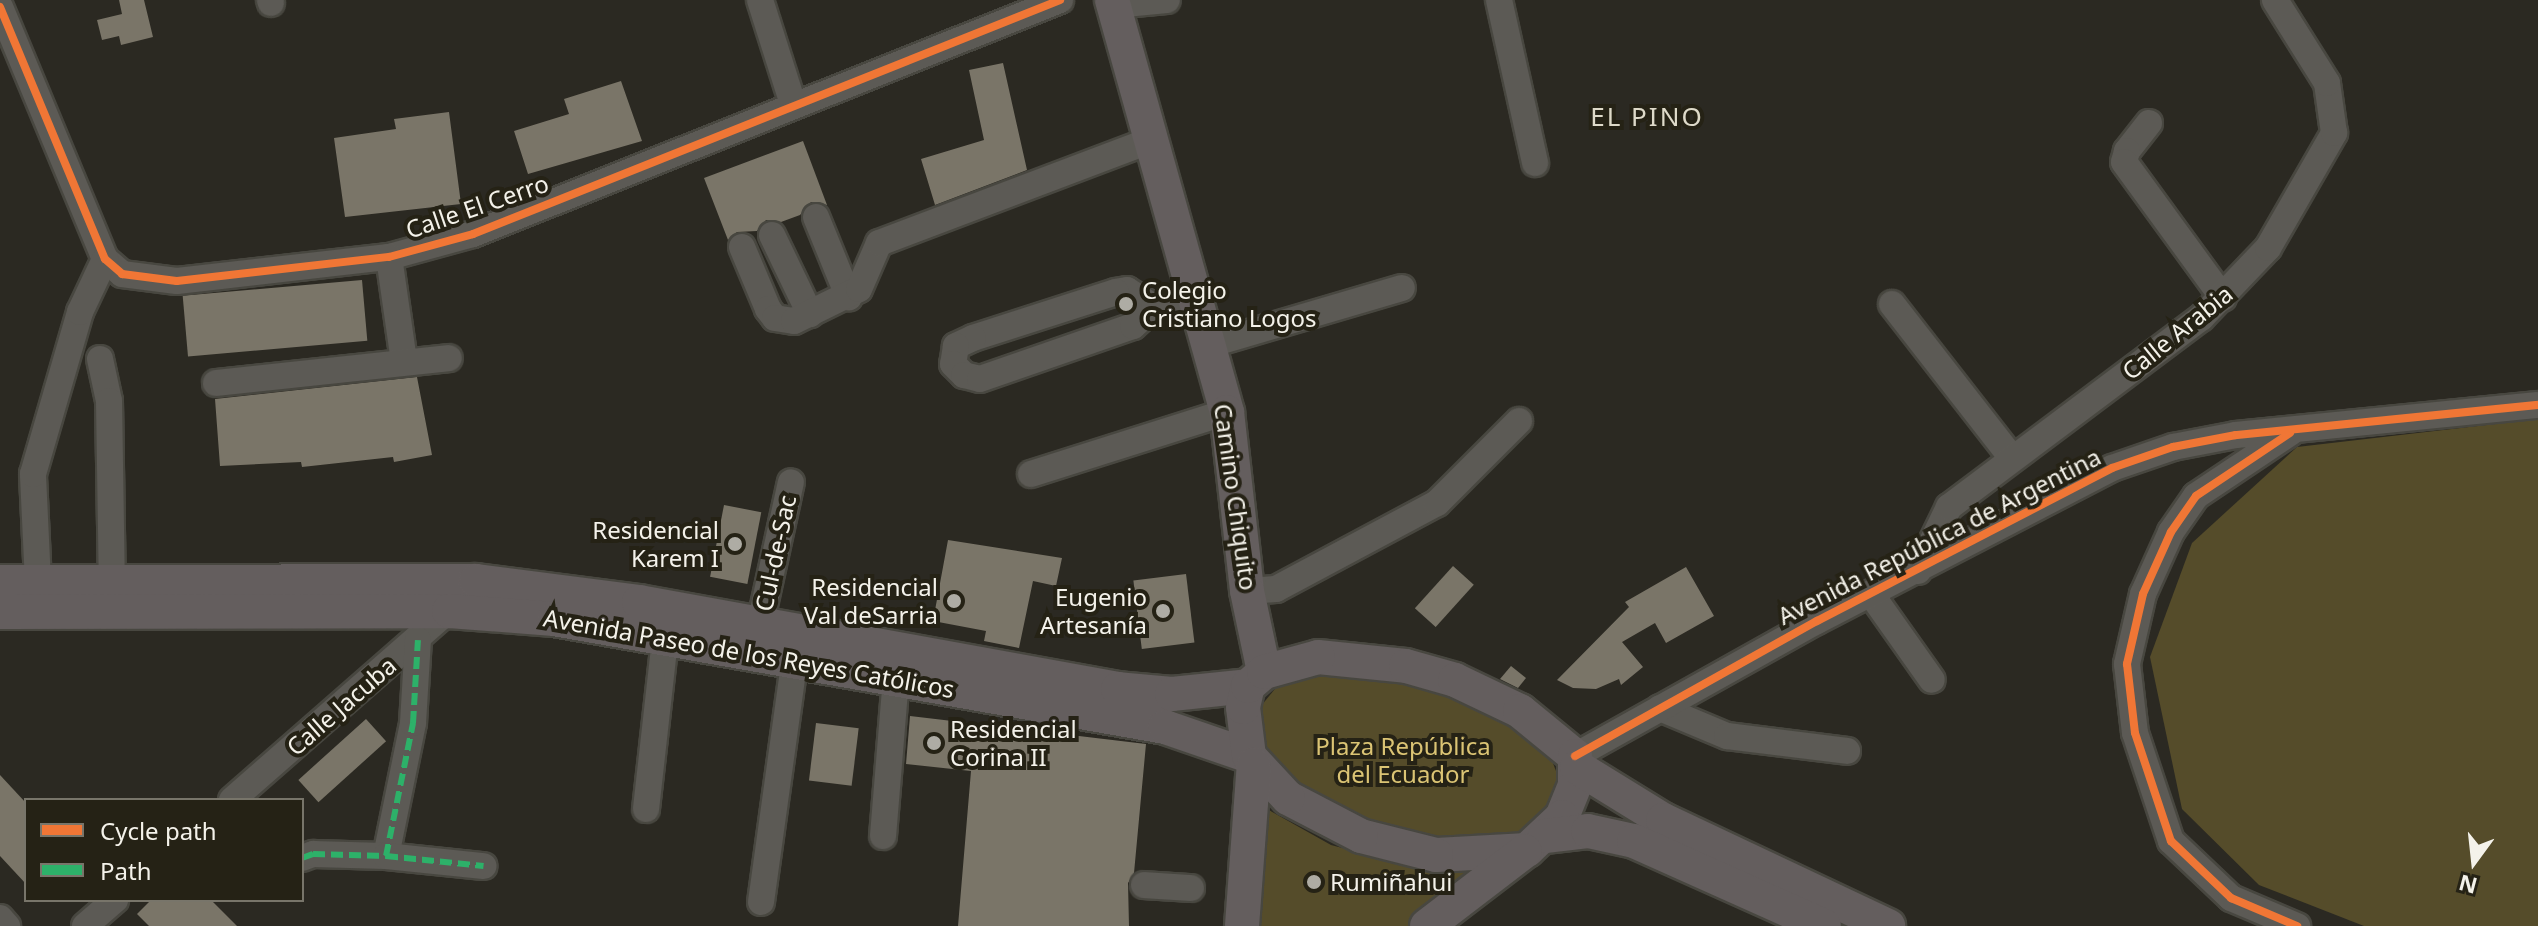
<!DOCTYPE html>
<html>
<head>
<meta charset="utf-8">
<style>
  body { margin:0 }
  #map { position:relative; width:2538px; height:926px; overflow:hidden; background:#2b2922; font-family:"Noto Sans",sans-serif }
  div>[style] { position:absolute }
  .green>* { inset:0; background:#554c2a }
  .building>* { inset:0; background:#7a7568; transform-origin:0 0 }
  .roads { filter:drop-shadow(2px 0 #484740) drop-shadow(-2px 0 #484740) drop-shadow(0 2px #484740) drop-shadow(0 -2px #484740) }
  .minor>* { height:26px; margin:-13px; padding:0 13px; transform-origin:13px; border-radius:13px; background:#5c5a55 }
  .major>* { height:34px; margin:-17px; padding:0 17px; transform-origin:17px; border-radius:17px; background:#645e5e }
  .quiet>* { height:6px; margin-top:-3px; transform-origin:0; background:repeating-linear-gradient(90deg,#2db169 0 12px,transparent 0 18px) }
  .cycleway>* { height:8px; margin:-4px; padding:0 4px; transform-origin:4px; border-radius:4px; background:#f07635 }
  .dots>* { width:22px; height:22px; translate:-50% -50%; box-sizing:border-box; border:4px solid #252215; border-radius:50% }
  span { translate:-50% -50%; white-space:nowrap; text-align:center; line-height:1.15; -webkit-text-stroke:8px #252215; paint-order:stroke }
  .street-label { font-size:24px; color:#f4f2ea }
  .poi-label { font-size:24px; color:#f4f2ea }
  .left { translate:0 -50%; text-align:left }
  .right { translate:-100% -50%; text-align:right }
  .park-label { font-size:24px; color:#dbc474 }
  .neighbourhood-label { font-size:26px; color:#dedac9; letter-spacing:2px }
  .legend { position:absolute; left:24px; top:798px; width:280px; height:104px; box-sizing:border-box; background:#252215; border:2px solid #78756a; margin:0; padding:10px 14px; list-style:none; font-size:24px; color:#f4f2ea }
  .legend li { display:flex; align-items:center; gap:16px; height:40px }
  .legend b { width:40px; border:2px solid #78756a }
  .north { position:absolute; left:2434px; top:822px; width:80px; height:80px; -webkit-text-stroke:6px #252215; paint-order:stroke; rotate:195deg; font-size:22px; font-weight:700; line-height:32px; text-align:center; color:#f4f2ea }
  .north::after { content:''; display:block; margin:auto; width:28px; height:36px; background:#f4f2ea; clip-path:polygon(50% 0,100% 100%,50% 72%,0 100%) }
</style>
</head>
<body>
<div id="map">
  <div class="green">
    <i style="clip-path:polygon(2538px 419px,2538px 926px,2364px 926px,2259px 885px,2182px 809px,2150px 657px,2192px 543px,2297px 447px)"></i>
    <i style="clip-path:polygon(1328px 668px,1411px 680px,1525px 733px,1551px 758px,1561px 784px,1550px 809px,1511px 837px,1470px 846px,1379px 832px,1295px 791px,1261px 746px,1261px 706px,1278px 685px)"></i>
    <i style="clip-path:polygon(1267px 809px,1331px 845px,1425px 870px,1470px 869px,1476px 879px,1410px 926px,1254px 926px)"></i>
  </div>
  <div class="building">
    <i style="clip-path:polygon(119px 0,144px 0,153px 37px,121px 45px,119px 36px,102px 40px,97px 20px,122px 14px)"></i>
    <i style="clip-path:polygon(1003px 63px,1027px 170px,935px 205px,921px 159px,984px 140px,969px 70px)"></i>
    <i style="clip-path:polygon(621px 81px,642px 141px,528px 174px,514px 131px,569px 114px,564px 99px)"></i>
    <i style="clip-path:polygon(449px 112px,461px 204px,345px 217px,334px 138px,396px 129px,394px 119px)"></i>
    <i style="clip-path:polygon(803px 141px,827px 205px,811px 202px,800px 215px,781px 222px,766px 220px,757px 231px,737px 232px,728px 240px,704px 178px)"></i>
    <i style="left:362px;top:280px;width:61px;height:180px;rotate:85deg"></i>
    <i style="clip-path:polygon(417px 377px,432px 455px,394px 462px,393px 457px,302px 467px,301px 462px,220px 466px,215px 399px)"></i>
    <i style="left:724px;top:505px;width:38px;height:73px;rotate:11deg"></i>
    <i style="clip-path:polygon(948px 540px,1062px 558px,1056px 586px,1033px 581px,1019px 648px,984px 641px,986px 631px,933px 621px)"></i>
    <i style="left:1453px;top:566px;width:28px;height:57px;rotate:42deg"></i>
    <i style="clip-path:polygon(1686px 567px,1714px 616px,1666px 643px,1655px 623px,1622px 642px,1643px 667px,1621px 685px,1619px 679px,1596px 689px,1573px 688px,1557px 680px,1629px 607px,1625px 602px)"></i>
    <i style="left:1186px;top:574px;width:69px;height:53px;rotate:83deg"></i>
    <i style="clip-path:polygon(1511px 666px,1526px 678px,1518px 688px,1500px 679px)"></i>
    <i style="clip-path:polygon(910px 716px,1146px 744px,1134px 873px,1128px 883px,1129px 926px,958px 926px,971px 771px,906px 764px)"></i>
    <i style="left:366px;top:719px;width:30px;height:91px;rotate:48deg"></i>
    <i style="left:816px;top:723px;width:43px;height:58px;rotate:7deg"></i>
    <i style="clip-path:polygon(0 775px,26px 803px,26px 884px,0 856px)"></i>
    <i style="clip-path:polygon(151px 900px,211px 900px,237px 926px,149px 926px,137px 914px)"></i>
  </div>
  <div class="roads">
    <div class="minor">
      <i style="left:270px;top:0;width:3px;rotate:72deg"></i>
      <i style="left:760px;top:0;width:109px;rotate:72.4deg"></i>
      <i style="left:1499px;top:0;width:167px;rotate:77.5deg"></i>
      <i style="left:1114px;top:5px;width:53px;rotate:-5.4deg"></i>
      <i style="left:0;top:7px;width:273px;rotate:67.4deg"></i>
      <i style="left:105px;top:259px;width:23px;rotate:41deg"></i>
      <i style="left:122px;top:274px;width:55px;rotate:7.3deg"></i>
      <i style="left:177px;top:281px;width:213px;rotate:-6.5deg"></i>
      <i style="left:389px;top:257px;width:87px;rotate:-15.3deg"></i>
      <i style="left:473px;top:234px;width:632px;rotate:-21.73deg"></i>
      <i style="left:2149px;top:123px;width:36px;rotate:128deg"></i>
      <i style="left:2127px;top:151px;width:11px;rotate:105deg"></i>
      <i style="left:2124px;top:162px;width:168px;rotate:53.9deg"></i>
      <i style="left:816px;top:217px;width:87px;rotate:67.8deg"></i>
      <i style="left:772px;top:235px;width:88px;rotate:64.3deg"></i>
      <i style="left:742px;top:247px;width:67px;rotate:67.2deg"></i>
      <i style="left:768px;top:309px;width:11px;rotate:52deg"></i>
      <i style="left:775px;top:318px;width:19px;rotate:9deg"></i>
      <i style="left:794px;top:321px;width:72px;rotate:-26.2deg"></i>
      <i style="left:859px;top:289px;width:50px;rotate:-66.5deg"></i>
      <i style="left:879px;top:243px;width:292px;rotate:-20.7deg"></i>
      <i style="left:389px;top:257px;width:105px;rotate:81.8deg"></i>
      <i style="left:1892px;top:304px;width:194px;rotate:52.1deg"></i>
      <i style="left:1154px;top:307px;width:32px;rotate:-148deg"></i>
      <i style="left:1127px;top:290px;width:11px;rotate:170deg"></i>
      <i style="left:1116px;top:292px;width:150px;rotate:162.2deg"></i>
      <i style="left:973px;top:338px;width:19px;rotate:155deg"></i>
      <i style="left:956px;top:346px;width:18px;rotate:99deg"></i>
      <i style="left:953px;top:364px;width:16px;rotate:45deg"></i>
      <i style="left:964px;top:375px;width:16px;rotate:14deg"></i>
      <i style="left:980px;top:379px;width:162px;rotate:-19.1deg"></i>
      <i style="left:1133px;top:326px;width:28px;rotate:-42deg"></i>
      <i style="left:1154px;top:307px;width:42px;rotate:-15deg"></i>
      <i style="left:1208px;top:345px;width:202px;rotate:-16.4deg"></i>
      <i style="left:100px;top:359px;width:43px;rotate:77.9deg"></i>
      <i style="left:109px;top:401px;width:199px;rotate:89.1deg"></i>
      <i style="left:216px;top:383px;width:234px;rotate:-6.1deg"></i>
      <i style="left:2290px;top:433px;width:113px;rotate:146.2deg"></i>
      <i style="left:2196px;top:496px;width:44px;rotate:124.8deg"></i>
      <i style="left:2171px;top:532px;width:68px;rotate:114.3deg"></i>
      <i style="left:2143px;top:594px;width:72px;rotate:102.9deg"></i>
      <i style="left:2127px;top:664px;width:69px;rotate:83.4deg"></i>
      <i style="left:2135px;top:733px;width:114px;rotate:71.6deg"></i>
      <i style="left:2171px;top:841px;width:83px;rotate:43.5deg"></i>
      <i style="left:2231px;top:898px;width:72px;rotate:23deg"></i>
      <i style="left:1031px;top:474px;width:206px;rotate:-17.6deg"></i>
      <i style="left:1918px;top:571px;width:71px;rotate:-64.2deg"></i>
      <i style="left:1949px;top:507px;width:315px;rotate:-36.9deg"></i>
      <i style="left:2201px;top:318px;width:97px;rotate:-46.3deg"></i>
      <i style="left:2268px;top:248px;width:133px;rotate:-60.1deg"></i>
      <i style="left:2334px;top:133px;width:50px;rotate:-98deg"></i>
      <i style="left:2327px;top:83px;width:98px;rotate:-122.1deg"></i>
      <i style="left:38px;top:582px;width:108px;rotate:-92.7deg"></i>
      <i style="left:33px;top:474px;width:169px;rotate:-73.8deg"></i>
      <i style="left:80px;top:312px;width:59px;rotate:-64.7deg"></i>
      <i style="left:1247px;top:591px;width:29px;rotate:-4deg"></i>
      <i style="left:1276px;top:589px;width:183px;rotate:-28.1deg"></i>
      <i style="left:1437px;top:503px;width:116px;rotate:-45deg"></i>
      <i style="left:1871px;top:594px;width:105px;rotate:54.7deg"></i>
      <i style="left:760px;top:624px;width:145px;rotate:-77.7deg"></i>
      <i style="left:1660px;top:708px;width:73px;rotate:22.7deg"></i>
      <i style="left:1727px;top:736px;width:121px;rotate:7.1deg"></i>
      <i style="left:1575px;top:756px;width:277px;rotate:-29.2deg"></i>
      <i style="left:1817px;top:621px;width:332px;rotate:-27.4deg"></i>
      <i style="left:2112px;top:468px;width:65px;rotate:-19deg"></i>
      <i style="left:2173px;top:447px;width:64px;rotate:-10.8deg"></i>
      <i style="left:2236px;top:435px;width:303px;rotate:-5.7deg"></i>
      <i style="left:232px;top:800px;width:296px;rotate:-41.2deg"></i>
      <i style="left:646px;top:809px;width:188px;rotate:-83.6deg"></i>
      <i style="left:883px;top:836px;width:160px;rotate:-85.3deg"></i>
      <i style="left:386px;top:856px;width:136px;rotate:-78.5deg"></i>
      <i style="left:413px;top:723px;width:83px;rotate:-86.6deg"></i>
      <i style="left:302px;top:858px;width:12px;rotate:-20deg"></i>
      <i style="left:313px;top:854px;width:73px;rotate:1.6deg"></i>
      <i style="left:386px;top:856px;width:98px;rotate:5.9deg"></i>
      <i style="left:1144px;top:885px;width:47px;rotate:3.7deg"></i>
      <i style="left:761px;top:902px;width:246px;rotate:-82.1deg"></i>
      <i style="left:0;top:918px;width:11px;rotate:49deg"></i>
      <i style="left:85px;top:926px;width:40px;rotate:-41deg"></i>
    </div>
    <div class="major">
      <i style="left:1112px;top:0;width:428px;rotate:74.4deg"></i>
      <i style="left:1227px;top:412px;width:180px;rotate:83.6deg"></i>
      <i style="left:1247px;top:591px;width:83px;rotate:78.1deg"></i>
      <i style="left:0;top:582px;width:476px;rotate:-0.1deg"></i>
      <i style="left:476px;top:581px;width:164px;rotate:7.3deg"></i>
      <i style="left:639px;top:602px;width:487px;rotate:10.3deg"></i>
      <i style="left:1118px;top:689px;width:54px;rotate:5.3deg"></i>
      <i style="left:1172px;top:694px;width:76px;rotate:-6deg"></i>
      <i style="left:0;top:612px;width:449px;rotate:-0.1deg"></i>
      <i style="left:449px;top:611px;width:105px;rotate:4.4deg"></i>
      <i style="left:554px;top:619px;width:620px;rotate:10.02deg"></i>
      <i style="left:1165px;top:727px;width:89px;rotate:19deg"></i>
      <i style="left:1318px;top:657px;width:88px;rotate:5.8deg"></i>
      <i style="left:1406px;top:666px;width:51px;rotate:15.9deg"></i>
      <i style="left:1455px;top:680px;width:72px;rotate:25.5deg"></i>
      <i style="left:1520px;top:711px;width:71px;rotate:39.3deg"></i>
      <i style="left:1575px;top:756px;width:29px;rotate:90deg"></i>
      <i style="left:1575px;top:785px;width:35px;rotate:112deg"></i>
      <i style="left:1562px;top:817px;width:48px;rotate:136.7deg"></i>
      <i style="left:1527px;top:850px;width:91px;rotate:176.9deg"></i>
      <i style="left:1436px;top:855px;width:77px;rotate:-165.8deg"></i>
      <i style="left:1361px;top:836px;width:82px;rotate:-152.5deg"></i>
      <i style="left:1288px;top:798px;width:57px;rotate:-132.9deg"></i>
      <i style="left:1249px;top:756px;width:49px;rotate:-97deg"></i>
      <i style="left:1243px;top:707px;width:22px;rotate:-77deg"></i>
      <i style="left:1248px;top:686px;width:21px;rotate:-41deg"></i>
      <i style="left:1264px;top:672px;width:56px;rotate:-15.5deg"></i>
      <i style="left:1577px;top:767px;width:101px;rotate:31.6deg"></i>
      <i style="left:1663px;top:820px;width:249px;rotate:25.2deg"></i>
      <i style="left:1545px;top:836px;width:43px;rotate:-6.6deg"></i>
      <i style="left:1588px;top:831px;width:47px;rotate:12.3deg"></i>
      <i style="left:1634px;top:841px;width:208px;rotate:24.1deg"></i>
      <i style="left:1242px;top:926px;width:162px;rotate:-85.8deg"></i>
      <i style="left:1427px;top:926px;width:123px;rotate:-37.4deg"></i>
    </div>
  </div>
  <div class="quiet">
    <i style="left:386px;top:856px;width:136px;rotate:-78.5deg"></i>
    <i style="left:413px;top:723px;width:83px;rotate:-86.6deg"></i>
    <i style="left:302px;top:858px;width:12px;rotate:-20deg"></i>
    <i style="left:313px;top:854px;width:73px;rotate:1.6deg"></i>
    <i style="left:386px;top:856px;width:98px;rotate:5.9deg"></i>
  </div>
  <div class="cycleway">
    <i style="left:0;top:7px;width:273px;rotate:67.4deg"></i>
    <i style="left:105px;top:259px;width:23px;rotate:41deg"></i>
    <i style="left:122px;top:274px;width:55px;rotate:7.3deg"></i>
    <i style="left:177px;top:281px;width:213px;rotate:-6.5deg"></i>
    <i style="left:389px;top:257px;width:87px;rotate:-15.3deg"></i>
    <i style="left:473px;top:234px;width:632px;rotate:-21.73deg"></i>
    <i style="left:2290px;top:433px;width:113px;rotate:146.2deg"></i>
    <i style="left:2196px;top:496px;width:44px;rotate:124.8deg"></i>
    <i style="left:2171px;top:532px;width:68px;rotate:114.3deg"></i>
    <i style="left:2143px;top:594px;width:72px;rotate:102.9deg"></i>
    <i style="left:2127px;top:664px;width:69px;rotate:83.4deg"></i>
    <i style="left:2135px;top:733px;width:114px;rotate:71.6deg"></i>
    <i style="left:2171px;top:841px;width:83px;rotate:43.5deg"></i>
    <i style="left:2231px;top:898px;width:72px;rotate:23deg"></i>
    <i style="left:1575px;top:756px;width:277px;rotate:-29.2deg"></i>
    <i style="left:1817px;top:621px;width:332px;rotate:-27.4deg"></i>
    <i style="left:2112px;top:468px;width:65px;rotate:-19deg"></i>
    <i style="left:2173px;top:447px;width:64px;rotate:-10.8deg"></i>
    <i style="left:2236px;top:435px;width:303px;rotate:-5.7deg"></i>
  </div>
  <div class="dots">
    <i style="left:1126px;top:304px;background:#aeaca4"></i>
    <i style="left:735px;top:544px;background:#aeaca4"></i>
    <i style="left:954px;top:601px;background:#aeaca4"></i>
    <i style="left:1163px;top:611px;background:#aeaca4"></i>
    <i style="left:934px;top:743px;background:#aeaca4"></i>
    <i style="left:1314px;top:882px;background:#aeaca4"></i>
  </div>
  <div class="street-label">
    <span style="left:477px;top:206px;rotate:-19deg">Calle El Cerro</span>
    <span style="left:2177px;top:332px;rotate:-39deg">Calle Arabia</span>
    <span style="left:1236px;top:497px;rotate:82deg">Camino Chiquito</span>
    <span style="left:1939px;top:536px;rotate:-27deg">Avenida República de Argentina</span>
    <span style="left:775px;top:553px;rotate:-78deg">Cul-de-Sac</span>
    <span style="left:749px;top:653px;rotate:10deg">Avenida Paseo de los Reyes Católicos</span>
    <span style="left:341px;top:706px;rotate:-41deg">Calle Jacuba</span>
  </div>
  <div class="poi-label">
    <span class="left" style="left:1142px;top:304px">Colegio<br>Cristiano Logos</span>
    <span class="right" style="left:719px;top:544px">Residencial<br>Karem I</span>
    <span class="right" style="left:938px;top:601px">Residencial<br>Val deSarria</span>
    <span class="right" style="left:1147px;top:611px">Eugenio<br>Artesanía</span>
    <span class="left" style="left:950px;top:743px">Residencial<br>Corina II</span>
    <span class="left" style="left:1330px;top:882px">Rumiñahui</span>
  </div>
  <div class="park-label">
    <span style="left:1403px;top:760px">Plaza República<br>del Ecuador</span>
  </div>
  <div class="neighbourhood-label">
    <span style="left:1647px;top:117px">EL PINO</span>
  </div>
  <ul class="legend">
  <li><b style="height:10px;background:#f07635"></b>Cycle path</li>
  <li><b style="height:10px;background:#2db169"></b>Path</li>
  </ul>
  <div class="north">N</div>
</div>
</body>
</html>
